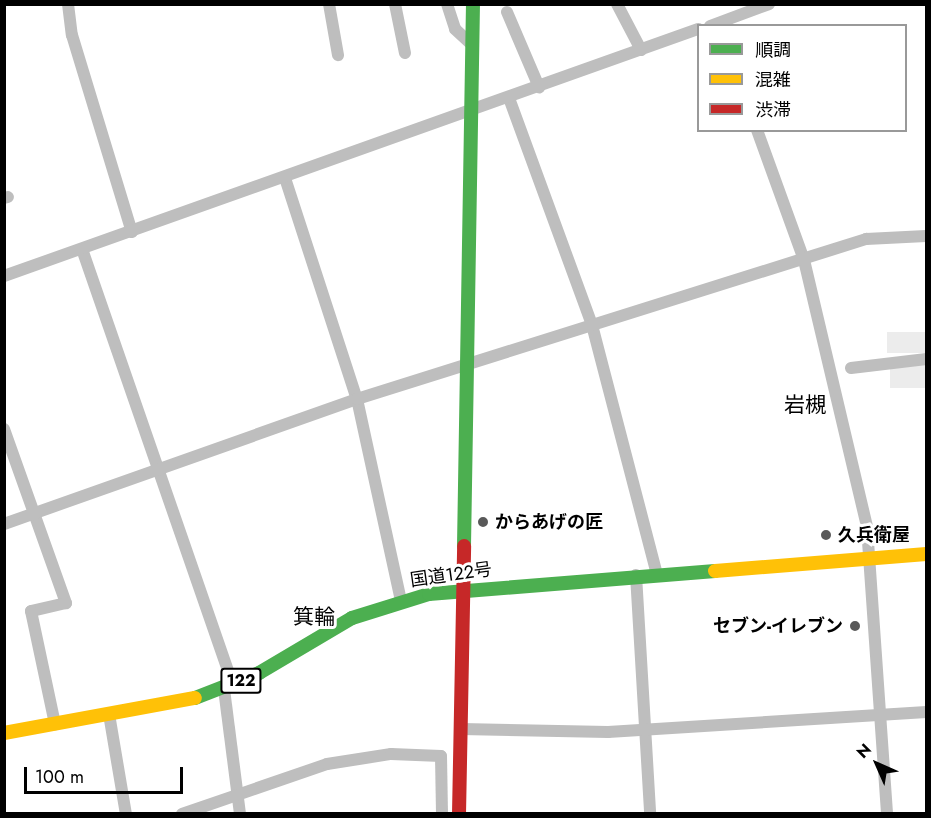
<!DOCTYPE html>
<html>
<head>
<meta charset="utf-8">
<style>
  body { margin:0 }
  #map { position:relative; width:931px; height:818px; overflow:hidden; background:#fff; font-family:Jost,"Noto Sans JP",sans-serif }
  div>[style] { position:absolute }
  .green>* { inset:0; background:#ececec; transform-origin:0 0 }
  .street>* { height:12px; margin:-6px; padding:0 6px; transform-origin:6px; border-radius:6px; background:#bebebe }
  .fast>* { height:14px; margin:-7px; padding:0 7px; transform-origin:7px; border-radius:7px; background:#4caf50 }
  .slow>* { height:14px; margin:-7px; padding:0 7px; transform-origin:7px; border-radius:7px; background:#ffc107 }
  .jam>* { height:14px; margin:-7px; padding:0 7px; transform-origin:7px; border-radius:7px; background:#c62828 }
  .dots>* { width:16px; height:16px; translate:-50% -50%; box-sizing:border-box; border:3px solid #fff; border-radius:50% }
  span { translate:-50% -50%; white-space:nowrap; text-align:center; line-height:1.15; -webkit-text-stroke:6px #fff; paint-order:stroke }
  .shield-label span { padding:2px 4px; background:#fff; border:2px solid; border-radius:4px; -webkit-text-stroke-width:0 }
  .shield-label { font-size:16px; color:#000; font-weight:700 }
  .poi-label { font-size:18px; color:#000; font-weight:700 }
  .left { translate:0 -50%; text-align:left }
  .right { translate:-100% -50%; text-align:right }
  .street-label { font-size:18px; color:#000 }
  .quarter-label { font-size:21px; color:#000 }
  .frame { position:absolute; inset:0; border:6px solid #000; pointer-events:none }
  .legend { position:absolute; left:697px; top:24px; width:210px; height:108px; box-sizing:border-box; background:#fff; border:2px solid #999; margin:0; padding:8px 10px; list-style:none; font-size:18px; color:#000 }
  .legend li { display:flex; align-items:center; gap:12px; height:30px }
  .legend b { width:30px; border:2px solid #999 }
  .north { position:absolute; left:847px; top:734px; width:60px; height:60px; -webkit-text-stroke:4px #fff; paint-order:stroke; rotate:315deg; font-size:16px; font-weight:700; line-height:24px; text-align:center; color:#000 }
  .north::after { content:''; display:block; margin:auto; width:21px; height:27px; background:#000; clip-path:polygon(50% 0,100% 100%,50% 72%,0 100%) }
  .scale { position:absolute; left:24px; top:767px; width:159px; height:27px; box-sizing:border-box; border:3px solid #000; border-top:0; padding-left:8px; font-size:18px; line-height:21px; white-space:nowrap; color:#000; -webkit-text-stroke:4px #fff; paint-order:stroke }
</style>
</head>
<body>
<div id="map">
  <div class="green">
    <i style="left:926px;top:332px;width:21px;height:39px;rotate:90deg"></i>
    <i style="left:926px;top:363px;width:25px;height:36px;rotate:90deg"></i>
  </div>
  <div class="street">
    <i style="left:68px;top:4px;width:31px;rotate:83deg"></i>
    <i style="left:72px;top:35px;width:206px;rotate:73.1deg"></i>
    <i style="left:329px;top:4px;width:52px;rotate:80deg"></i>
    <i style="left:395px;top:4px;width:50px;rotate:78.5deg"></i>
    <i style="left:447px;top:4px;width:26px;rotate:72deg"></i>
    <i style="left:455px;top:29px;width:23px;rotate:43deg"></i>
    <i style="left:617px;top:4px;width:52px;rotate:62.4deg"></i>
    <i style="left:507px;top:12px;width:82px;rotate:66.9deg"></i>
    <i style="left:710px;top:26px;width:63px;rotate:-20.4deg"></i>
    <i style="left:509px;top:98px;width:242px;rotate:69.9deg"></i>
    <i style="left:592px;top:325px;width:257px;rotate:75.4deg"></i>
    <i style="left:757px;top:130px;width:138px;rotate:70.1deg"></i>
    <i style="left:804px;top:260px;width:274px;rotate:76.7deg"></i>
    <i style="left:867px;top:527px;width:288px;rotate:86deg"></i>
    <i style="left:285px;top:178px;width:232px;rotate:72deg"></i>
    <i style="left:357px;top:399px;width:206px;rotate:77.7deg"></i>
    <i style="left:4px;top:198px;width:4px;rotate:-14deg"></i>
    <i style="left:82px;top:249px;width:461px;rotate:70.9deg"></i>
    <i style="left:4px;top:276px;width:737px;rotate:-19.59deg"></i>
    <i style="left:851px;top:368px;width:76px;rotate:-6.8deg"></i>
    <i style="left:4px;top:429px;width:185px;rotate:70.4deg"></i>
    <i style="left:66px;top:603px;width:36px;rotate:167deg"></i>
    <i style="left:31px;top:611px;width:116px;rotate:78deg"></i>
    <i style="left:4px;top:524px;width:374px;rotate:-19.5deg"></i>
    <i style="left:357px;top:399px;width:534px;rotate:-17.45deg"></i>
    <i style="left:866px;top:239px;width:60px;rotate:-2.9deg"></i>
    <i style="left:636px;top:575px;width:239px;rotate:86.6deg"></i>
    <i style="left:224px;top:689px;width:126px;rotate:82.7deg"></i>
    <i style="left:109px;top:714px;width:101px;rotate:80.4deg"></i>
    <i style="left:461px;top:729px;width:147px;rotate:1.2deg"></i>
    <i style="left:608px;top:732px;width:319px;rotate:-3.6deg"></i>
    <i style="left:182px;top:814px;width:153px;rotate:-19deg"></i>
    <i style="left:327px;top:764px;width:65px;rotate:-8.9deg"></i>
    <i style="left:391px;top:754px;width:50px;rotate:2.3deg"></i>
    <i style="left:441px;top:756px;width:58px;rotate:89deg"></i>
  </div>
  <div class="fast">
    <i style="left:464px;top:546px;width:542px;rotate:-89.05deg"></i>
    <i style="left:195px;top:698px;width:69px;rotate:-21.3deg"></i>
    <i style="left:259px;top:673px;width:108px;rotate:-30.6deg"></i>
    <i style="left:352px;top:618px;width:81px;rotate:-17.3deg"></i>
    <i style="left:429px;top:594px;width:287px;rotate:-4.6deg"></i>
  </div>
  <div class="slow">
    <i style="left:715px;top:571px;width:212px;rotate:-4.6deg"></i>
    <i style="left:4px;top:733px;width:194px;rotate:-10.4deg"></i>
  </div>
  <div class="jam">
    <i style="left:459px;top:814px;width:268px;rotate:-88.9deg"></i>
  </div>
  <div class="dots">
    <i style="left:483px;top:522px;background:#595959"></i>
    <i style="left:826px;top:535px;background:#595959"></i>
    <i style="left:855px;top:626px;background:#595959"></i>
  </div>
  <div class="shield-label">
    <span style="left:241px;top:681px">122</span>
  </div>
  <div class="poi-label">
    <span class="left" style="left:495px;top:522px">からあげの匠</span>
    <span class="left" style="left:838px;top:535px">久兵衛屋</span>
    <span class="right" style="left:843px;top:626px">セブン-イレブン</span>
  </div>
  <div class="street-label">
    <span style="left:451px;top:575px;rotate:-8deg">国道122号</span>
  </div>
  <div class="quarter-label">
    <span style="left:805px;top:405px">岩槻</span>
    <span style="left:314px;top:617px">箕輪</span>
  </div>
  <div class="frame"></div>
  <ul class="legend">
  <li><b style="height:8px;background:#4caf50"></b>順調</li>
  <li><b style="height:8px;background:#ffc107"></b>混雑</li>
  <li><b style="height:8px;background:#c62828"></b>渋滞</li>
  </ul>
  <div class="north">N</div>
  <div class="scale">100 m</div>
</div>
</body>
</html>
